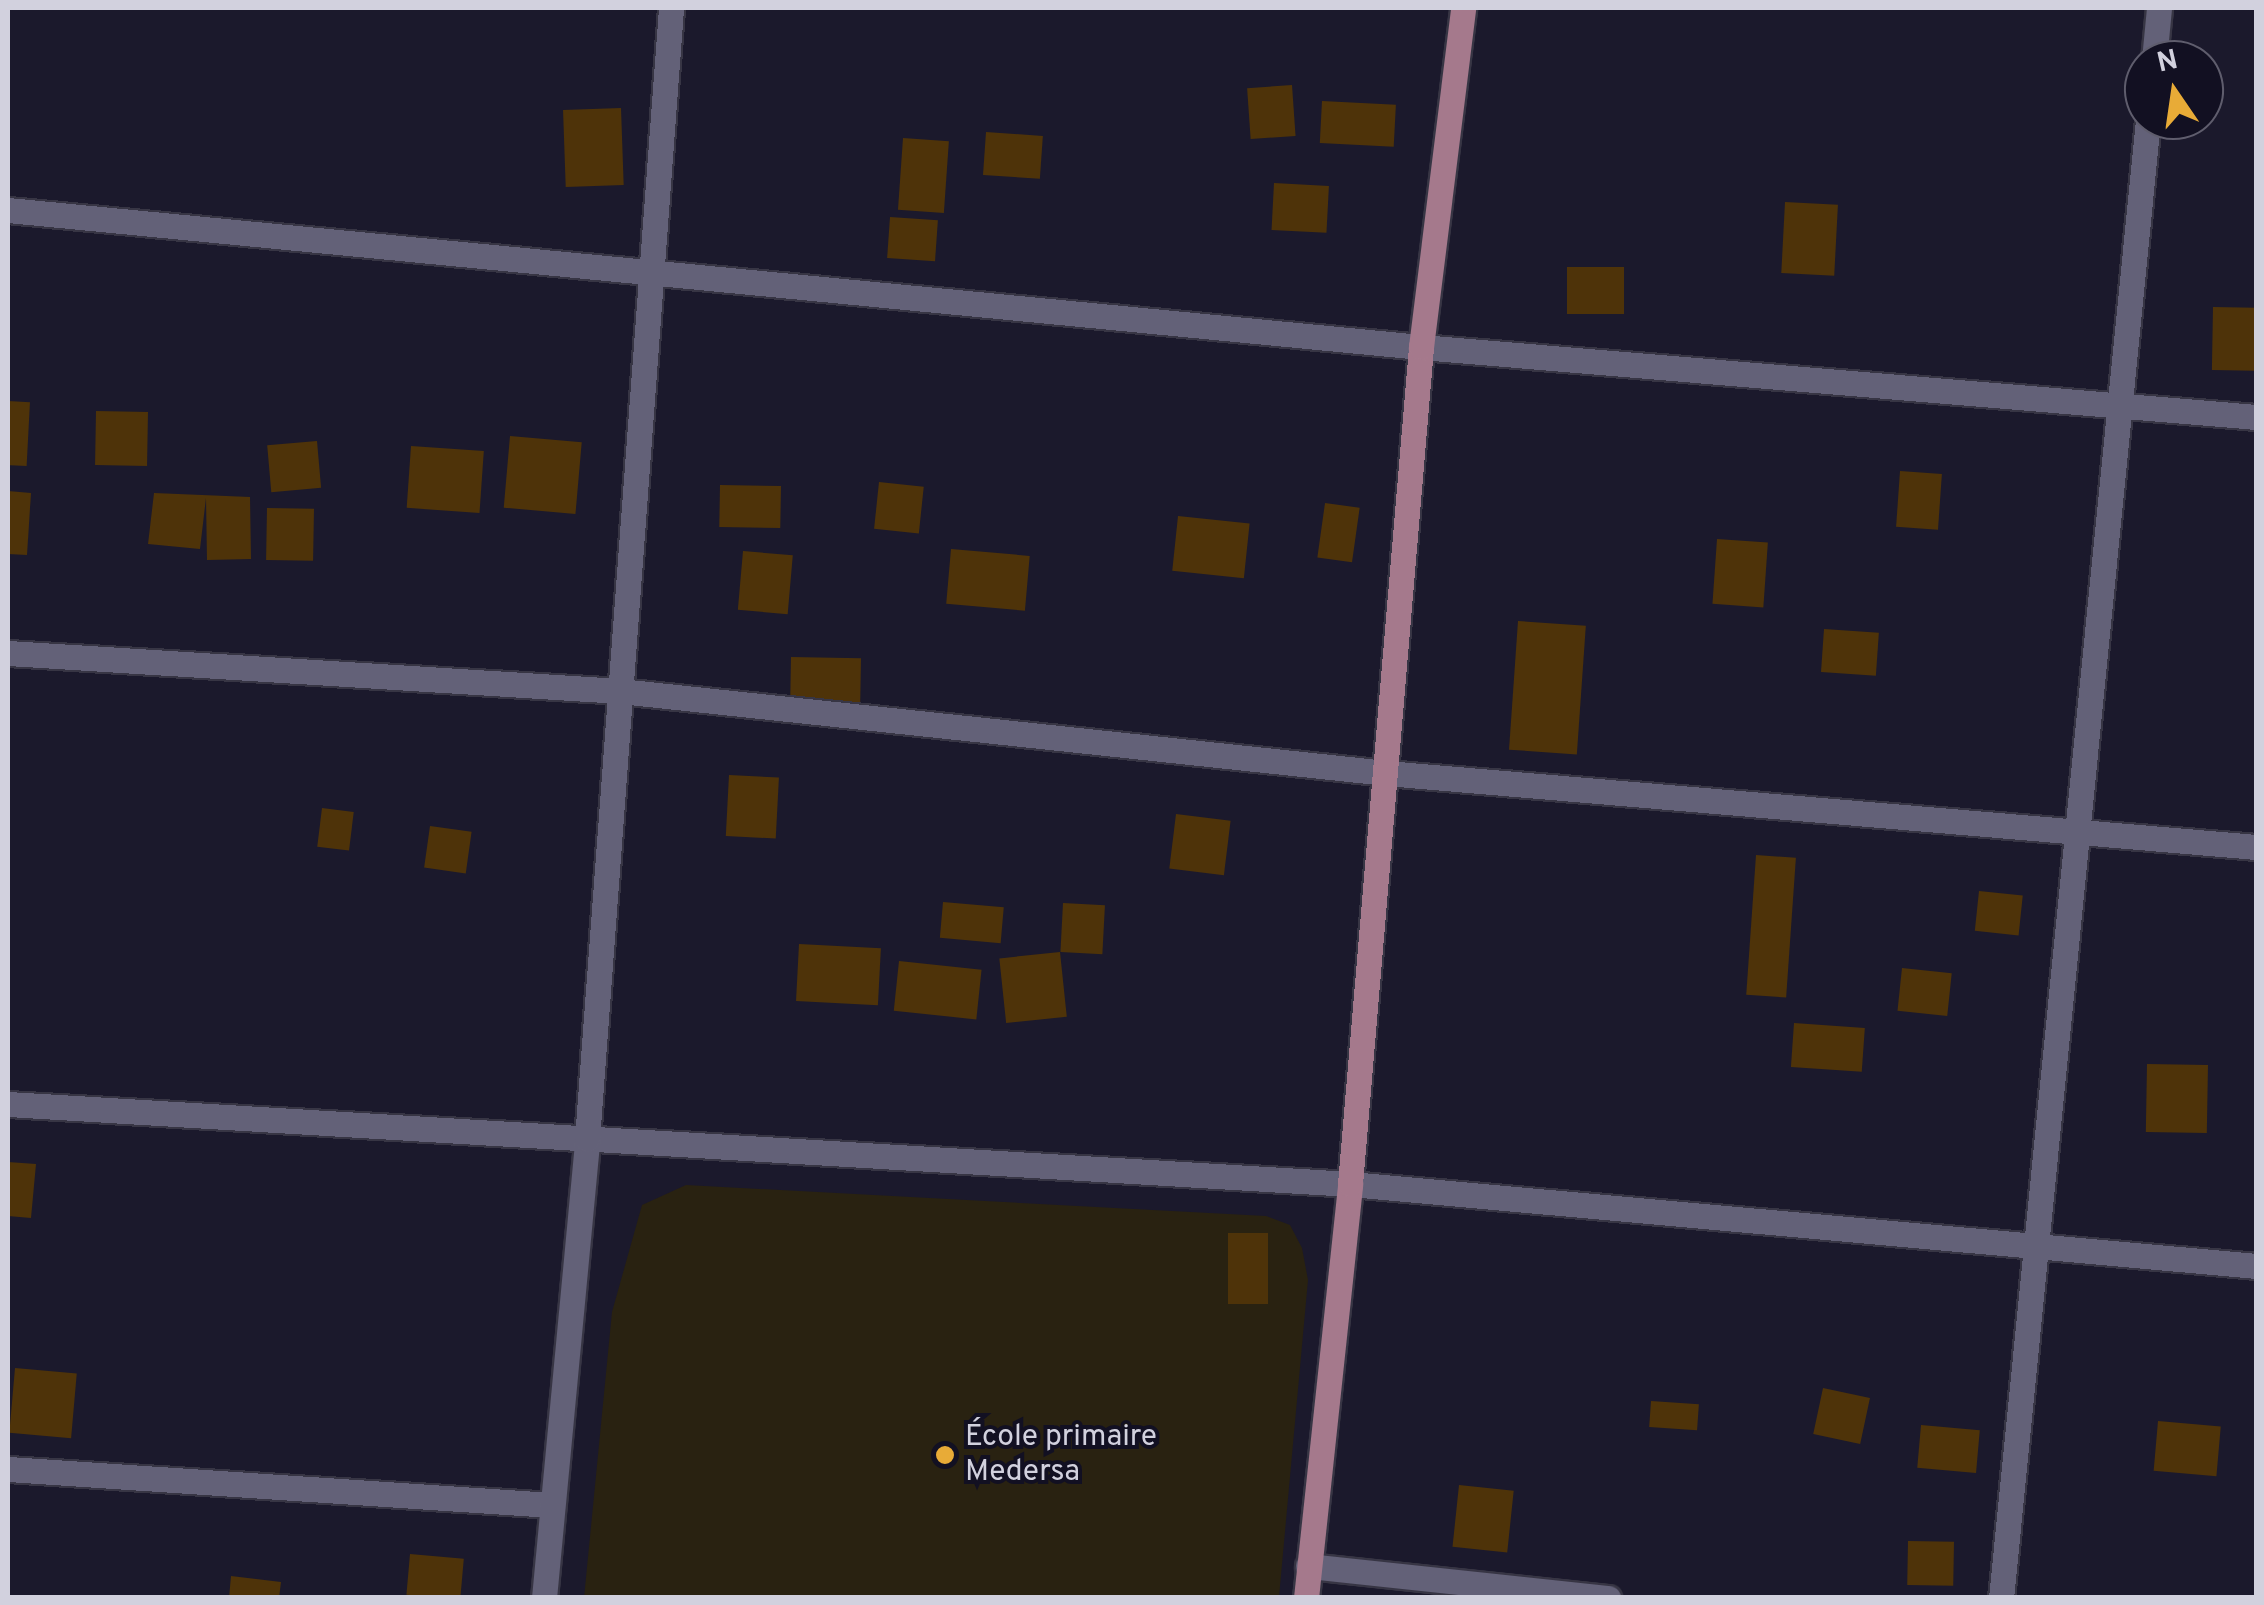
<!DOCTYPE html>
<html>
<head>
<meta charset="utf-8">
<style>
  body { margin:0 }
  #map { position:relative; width:2264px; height:1605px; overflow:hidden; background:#1b192c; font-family:Overpass,sans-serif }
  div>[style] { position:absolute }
  .education>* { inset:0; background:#292211 }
  .building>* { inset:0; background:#4e3309; transform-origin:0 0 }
  .roads { filter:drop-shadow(2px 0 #373544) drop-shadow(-2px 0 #373544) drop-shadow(0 2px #373544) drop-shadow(0 -2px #373544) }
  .minor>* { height:25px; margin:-12.5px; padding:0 12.5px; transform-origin:12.5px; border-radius:12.5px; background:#636178 }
  .major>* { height:25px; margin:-12.5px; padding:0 12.5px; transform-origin:12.5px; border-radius:12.5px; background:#a5798c }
  .dots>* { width:28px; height:28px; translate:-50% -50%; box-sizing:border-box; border:5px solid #121022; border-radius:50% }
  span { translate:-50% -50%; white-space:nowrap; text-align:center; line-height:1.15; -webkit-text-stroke:8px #121022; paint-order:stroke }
  .poi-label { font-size:30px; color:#d2d1de }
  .left { translate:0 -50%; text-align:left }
  .frame { position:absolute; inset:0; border:10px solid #d2d1de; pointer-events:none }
  .north { position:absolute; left:2124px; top:40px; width:100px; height:100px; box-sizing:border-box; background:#121022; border:2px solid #5f5d6d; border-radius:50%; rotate:347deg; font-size:28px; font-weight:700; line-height:40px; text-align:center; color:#d2d1de }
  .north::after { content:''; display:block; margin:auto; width:35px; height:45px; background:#e8ab37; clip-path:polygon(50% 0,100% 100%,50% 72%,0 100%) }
</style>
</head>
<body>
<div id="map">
  <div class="education">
    <i style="clip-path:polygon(686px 1185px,1266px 1216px,1290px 1225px,1302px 1248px,1308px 1280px,1279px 1597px,584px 1598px,612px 1312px,642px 1205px)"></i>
  </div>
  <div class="building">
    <i style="left:1292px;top:85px;width:51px;height:45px;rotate:86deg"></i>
    <i style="left:1322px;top:101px;width:74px;height:42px;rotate:3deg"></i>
    <i style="left:621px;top:108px;width:77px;height:58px;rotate:88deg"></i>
    <i style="left:986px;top:132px;width:57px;height:43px;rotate:4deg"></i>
    <i style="left:903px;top:138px;width:46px;height:72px;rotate:4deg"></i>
    <i style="left:1274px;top:183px;width:55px;height:47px;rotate:3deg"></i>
    <i style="left:1785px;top:202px;width:53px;height:71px;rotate:3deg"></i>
    <i style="left:890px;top:217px;width:48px;height:41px;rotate:4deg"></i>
    <i style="left:1567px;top:267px;width:57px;height:47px"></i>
    <i style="left:2213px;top:307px;width:43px;height:63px;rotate:1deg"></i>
    <i style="left:8px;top:401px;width:22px;height:64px;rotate:3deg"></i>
    <i style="left:96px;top:411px;width:52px;height:54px;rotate:1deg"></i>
    <i style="left:510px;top:436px;width:72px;height:72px;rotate:5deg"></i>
    <i style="left:317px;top:441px;width:47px;height:50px;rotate:85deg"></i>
    <i style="left:411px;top:446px;width:73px;height:62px;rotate:4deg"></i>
    <i style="left:1900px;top:471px;width:42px;height:56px;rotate:4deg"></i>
    <i style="left:879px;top:482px;width:45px;height:47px;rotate:6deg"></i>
    <i style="left:720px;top:485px;width:61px;height:42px;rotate:1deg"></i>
    <i style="clip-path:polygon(8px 491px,31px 493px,27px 555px,8px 554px)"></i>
    <i style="clip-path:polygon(154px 493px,250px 497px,251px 559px,207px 560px,206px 498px,200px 549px,148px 544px)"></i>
    <i style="left:1325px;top:503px;width:35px;height:55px;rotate:8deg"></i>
    <i style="left:267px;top:508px;width:47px;height:52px;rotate:1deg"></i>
    <i style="left:1178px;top:516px;width:72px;height:55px;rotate:6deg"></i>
    <i style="left:1717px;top:539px;width:51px;height:65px;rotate:4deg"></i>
    <i style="left:951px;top:549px;width:79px;height:55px;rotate:5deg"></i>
    <i style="left:743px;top:551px;width:50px;height:59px;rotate:5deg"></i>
    <i style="left:1518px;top:621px;width:68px;height:129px;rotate:4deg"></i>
    <i style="left:1824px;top:629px;width:55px;height:43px;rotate:4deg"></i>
    <i style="left:791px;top:657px;width:70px;height:49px;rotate:1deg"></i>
    <i style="left:729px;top:775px;width:50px;height:61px;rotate:3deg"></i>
    <i style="left:322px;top:808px;width:32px;height:39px;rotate:7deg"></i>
    <i style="left:1176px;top:814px;width:55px;height:55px;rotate:7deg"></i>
    <i style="left:430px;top:826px;width:42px;height:42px;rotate:8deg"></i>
    <i style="left:1756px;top:855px;width:40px;height:140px;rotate:4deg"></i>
    <i style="left:1979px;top:891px;width:44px;height:40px;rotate:6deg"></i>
    <i style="left:943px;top:902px;width:61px;height:36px;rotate:5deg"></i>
    <i style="left:1063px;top:903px;width:42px;height:49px;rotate:3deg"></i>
    <i style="left:799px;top:944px;width:82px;height:57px;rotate:3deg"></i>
    <i style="left:1060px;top:952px;width:65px;height:61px;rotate:84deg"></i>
    <i style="left:899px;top:961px;width:83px;height:50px;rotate:6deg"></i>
    <i style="left:1902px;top:968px;width:50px;height:43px;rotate:6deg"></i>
    <i style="left:1794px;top:1023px;width:71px;height:44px;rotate:4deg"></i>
    <i style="left:2147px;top:1064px;width:61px;height:68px;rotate:1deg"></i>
    <i style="clip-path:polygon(8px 1162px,36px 1164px,31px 1218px,8px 1216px)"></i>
    <i style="left:1228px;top:1233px;width:40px;height:71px"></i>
    <i style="left:15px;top:1368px;width:62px;height:65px;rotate:5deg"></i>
    <i style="left:1823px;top:1388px;width:48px;height:47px;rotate:12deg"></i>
    <i style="left:1651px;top:1401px;width:48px;height:26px;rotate:4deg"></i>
    <i style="left:2158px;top:1421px;width:63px;height:50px;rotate:5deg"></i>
    <i style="left:1921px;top:1425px;width:59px;height:43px;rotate:5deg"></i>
    <i style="left:1459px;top:1485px;width:55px;height:62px;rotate:6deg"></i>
    <i style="left:1908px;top:1541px;width:46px;height:44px;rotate:1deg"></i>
    <i style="left:410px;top:1554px;width:54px;height:41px;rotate:5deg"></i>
    <i style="clip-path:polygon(231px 1576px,281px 1582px,279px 1598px,229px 1598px)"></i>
  </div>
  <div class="roads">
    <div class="minor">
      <i style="left:2154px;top:60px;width:52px;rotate:-84.5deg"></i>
      <i style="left:8px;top:210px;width:1420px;rotate:5.54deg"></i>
      <i style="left:1421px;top:347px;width:838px;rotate:4.79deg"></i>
      <i style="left:8px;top:653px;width:613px;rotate:3.55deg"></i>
      <i style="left:620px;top:691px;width:770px;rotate:6.11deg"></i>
      <i style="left:1386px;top:773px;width:873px;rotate:4.86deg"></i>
      <i style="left:8px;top:1104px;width:1344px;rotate:3.41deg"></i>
      <i style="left:1350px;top:1184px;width:910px;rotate:5.17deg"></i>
      <i style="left:8px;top:1469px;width:544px;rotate:3.79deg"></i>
      <i style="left:1308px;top:1566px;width:302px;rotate:6.1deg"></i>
      <i style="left:544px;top:1598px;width:461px;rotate:-84.6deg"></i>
      <i style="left:587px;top:1139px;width:1134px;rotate:-85.75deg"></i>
      <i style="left:2001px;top:1598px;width:1485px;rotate:-84.32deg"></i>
    </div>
    <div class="major">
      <i style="left:1306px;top:1598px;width:416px;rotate:-83.9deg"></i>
      <i style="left:1350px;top:1184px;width:840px;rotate:-85.15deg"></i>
      <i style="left:1421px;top:347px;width:342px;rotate:-82.9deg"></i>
    </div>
  </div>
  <div class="dots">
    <i style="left:945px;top:1455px;background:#e8ab37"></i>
  </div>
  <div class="poi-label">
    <span class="left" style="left:965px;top:1455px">École primaire<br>Medersa</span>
  </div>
  <div class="frame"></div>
  <div class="north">N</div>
</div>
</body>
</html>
